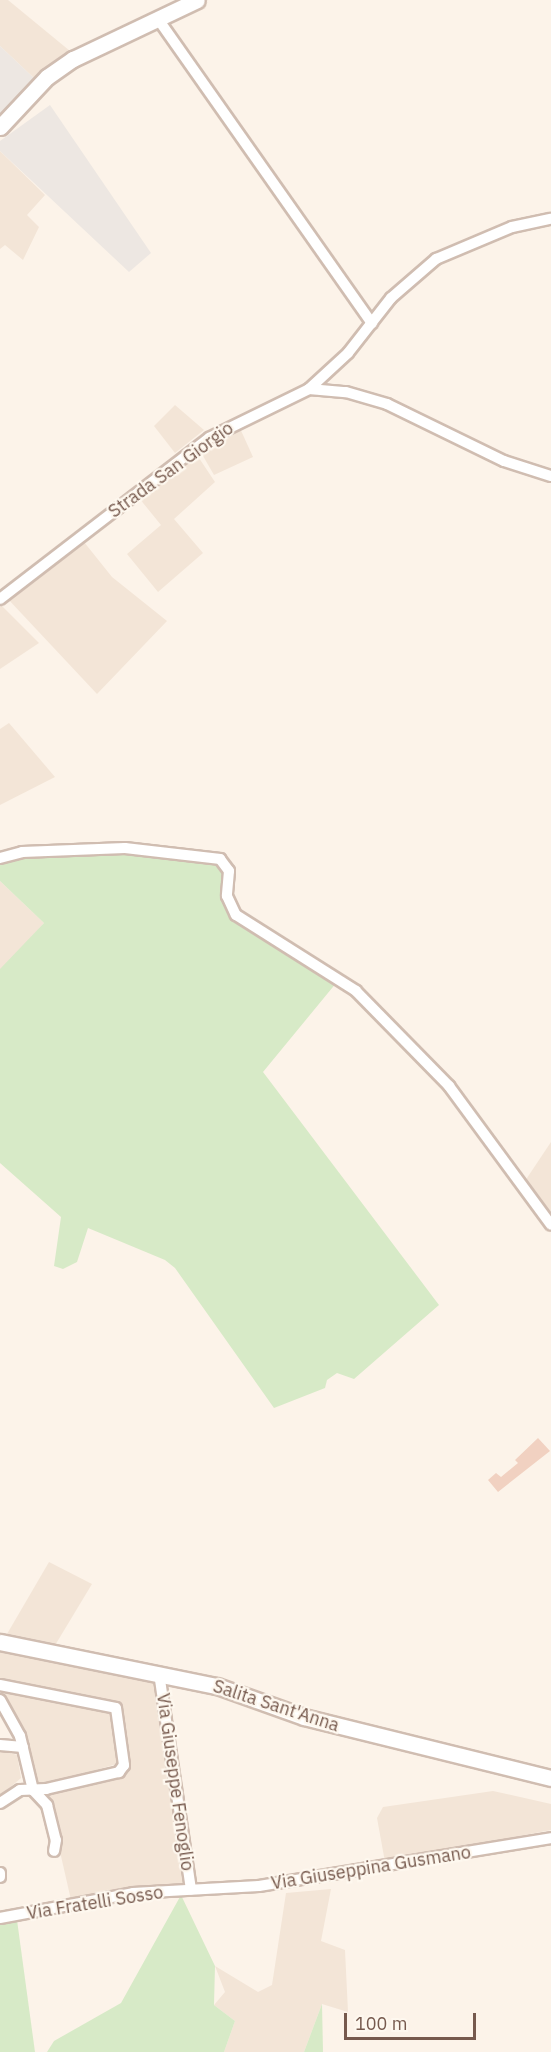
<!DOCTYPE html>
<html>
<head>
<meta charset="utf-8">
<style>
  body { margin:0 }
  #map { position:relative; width:551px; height:2052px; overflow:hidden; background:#fcf3e9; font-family:"IBM Plex Sans",sans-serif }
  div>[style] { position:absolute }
  .residential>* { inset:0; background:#f3e5d7 }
  .industrial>* { inset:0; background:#ede7e2 }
  .green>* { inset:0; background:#d7eac7 }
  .building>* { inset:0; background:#f1d1c1 }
  .roads { filter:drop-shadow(2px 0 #d0bdb1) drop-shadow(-2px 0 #d0bdb1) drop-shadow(0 2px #d0bdb1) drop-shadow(0 -2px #d0bdb1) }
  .street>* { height:10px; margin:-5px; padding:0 5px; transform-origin:5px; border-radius:5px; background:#fff }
  .secondary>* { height:15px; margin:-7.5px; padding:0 7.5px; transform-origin:7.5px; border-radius:7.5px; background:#fff }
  span { translate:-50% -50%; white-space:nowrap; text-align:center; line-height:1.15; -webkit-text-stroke:4.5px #fef8ef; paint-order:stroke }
  .street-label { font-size:18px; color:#76594d }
  .scale { position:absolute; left:344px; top:2013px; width:132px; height:27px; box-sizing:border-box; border:3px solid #76594d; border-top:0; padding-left:8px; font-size:18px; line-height:21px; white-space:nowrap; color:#76594d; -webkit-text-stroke:4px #fef8ef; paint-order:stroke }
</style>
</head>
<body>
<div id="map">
  <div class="residential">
    <i style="clip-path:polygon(0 0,8px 0,70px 51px,35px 79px,0 46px)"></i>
    <i style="clip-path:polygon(0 151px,45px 195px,27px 215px,39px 227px,23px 260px,5px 245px,0 249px)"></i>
    <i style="clip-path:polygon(175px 405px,204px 430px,175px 453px,154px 426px)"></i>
    <i style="clip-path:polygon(238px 424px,253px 457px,214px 475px,199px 449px)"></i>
    <i style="clip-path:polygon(195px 452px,215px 482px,174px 519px,203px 553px,158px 592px,127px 554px,161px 525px,139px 498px)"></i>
    <i style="clip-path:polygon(84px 542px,112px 577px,167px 621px,97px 694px,7px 598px)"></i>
    <i style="clip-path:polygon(0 604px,39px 643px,0 669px)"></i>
    <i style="clip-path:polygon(9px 723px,55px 777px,0 805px,0 729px)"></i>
    <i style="clip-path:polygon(0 881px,44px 923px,2px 970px,0 969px)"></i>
    <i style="clip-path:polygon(551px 1142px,551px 1214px,525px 1181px)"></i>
    <i style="clip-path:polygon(49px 1562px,92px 1584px,54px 1647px,7px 1634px)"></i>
    <i style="clip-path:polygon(0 1647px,152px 1677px,185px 1887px,71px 1900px,48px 1799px,51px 1794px,121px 1777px,131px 1768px,120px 1704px,0 1678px)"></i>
    <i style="clip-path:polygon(5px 1688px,113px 1711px,120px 1763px,38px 1787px,27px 1742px,1px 1692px)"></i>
    <i style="clip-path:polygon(0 1750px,17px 1755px,21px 1778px,0 1796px)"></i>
    <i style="clip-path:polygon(493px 1791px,551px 1804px,551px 1830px,385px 1862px,377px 1818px,383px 1807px)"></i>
    <i style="clip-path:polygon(331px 1889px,321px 1941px,345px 1950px,348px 2012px,322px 2004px,304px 2052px,224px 2052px,235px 2021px,214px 2005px,225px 1992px,215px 1966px,258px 1992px,272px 1985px,286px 1893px)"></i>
  </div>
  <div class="industrial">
    <i style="clip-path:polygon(0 46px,35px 79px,0 117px)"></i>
    <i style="clip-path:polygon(50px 105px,151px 253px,129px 272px,0 151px,0 141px)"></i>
  </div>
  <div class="green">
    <i style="clip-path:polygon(126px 852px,208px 858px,224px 868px,224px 898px,236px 918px,265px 941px,337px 982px,263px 1072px,439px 1305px,354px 1379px,337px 1373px,327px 1380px,325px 1388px,274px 1408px,175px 1268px,165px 1260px,88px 1228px,77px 1262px,63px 1269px,54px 1266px,61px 1217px,0 1163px,0 969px,44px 923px,0 881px,0 864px,24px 856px)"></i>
    <i style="clip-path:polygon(181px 1895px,215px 1966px,214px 2005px,235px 2021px,224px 2052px,47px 2052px,54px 2041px,121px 2003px)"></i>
    <i style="clip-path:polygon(17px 1920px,35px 2052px,0 2052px,0 1924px)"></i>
    <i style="clip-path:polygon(322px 2004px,323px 2052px,304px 2052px)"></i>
  </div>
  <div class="building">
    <i style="clip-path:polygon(538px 1438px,550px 1451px,498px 1492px,488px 1480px,496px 1473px,501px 1477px,518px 1463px,515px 1460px)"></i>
  </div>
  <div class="roads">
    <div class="street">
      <i style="left:158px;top:19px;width:372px;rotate:54.9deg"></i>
      <i style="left:309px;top:389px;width:37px;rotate:5deg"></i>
      <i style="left:346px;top:392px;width:43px;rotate:16.3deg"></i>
      <i style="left:387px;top:404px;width:130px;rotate:26deg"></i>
      <i style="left:504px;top:461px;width:49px;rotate:17.7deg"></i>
      <i style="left:0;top:599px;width:264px;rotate:-37.6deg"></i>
      <i style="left:209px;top:438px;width:111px;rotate:-26.1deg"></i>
      <i style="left:309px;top:389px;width:53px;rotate:-42.7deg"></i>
      <i style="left:348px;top:353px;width:70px;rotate:-52deg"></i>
      <i style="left:391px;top:298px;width:60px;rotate:-40.9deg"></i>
      <i style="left:436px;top:259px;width:82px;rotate:-22.8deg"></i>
      <i style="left:512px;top:227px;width:40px;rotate:-12deg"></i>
      <i style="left:0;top:858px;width:23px;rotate:-15deg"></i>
      <i style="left:22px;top:852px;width:103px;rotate:-2.2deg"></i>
      <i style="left:125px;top:848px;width:96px;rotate:6.6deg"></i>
      <i style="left:220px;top:859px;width:15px;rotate:53deg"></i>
      <i style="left:229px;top:871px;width:25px;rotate:95deg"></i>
      <i style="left:227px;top:896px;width:21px;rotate:65deg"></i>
      <i style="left:236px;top:915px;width:142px;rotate:32.3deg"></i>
      <i style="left:356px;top:991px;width:133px;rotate:45.6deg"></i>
      <i style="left:449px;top:1086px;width:172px;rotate:53.7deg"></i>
      <i style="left:159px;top:1673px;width:219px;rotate:81.6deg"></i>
      <i style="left:0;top:1685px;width:118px;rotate:11.2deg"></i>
      <i style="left:116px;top:1708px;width:58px;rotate:82deg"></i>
      <i style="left:124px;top:1765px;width:9px;rotate:126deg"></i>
      <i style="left:119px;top:1772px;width:75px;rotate:166.9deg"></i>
      <i style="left:46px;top:1789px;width:26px;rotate:178deg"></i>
      <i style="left:20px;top:1790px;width:24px;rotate:147deg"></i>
      <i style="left:0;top:1700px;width:41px;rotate:60.9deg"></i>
      <i style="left:20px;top:1736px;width:56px;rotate:76.5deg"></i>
      <i style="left:33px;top:1790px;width:21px;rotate:47deg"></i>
      <i style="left:47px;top:1805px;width:36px;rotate:76deg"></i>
      <i style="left:56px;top:1840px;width:11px;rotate:100deg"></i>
      <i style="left:0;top:1745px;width:23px;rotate:5deg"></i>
      <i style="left:0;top:1873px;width:4px;rotate:90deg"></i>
      <i style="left:0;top:1918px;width:135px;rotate:-10.6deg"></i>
      <i style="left:133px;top:1893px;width:126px;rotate:-3.2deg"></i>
      <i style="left:259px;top:1886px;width:296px;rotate:-9.3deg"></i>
    </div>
    <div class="secondary">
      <i style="left:0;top:127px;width:69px;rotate:-46.8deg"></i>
      <i style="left:47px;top:77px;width:32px;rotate:-35deg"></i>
      <i style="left:73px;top:59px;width:137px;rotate:-25.4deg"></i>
      <i style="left:0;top:1642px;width:221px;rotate:11.5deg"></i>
      <i style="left:217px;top:1686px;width:92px;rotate:19.6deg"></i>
      <i style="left:304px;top:1717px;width:254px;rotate:13.9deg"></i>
    </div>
  </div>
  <div class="street-label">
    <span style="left:171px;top:470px;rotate:-36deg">Strada San Giorgio</span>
    <span style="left:276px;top:1706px;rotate:18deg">Salita Sant'Anna</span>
    <span style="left:175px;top:1782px;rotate:82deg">Via Giuseppe Fenoglio</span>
    <span style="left:371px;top:1868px;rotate:-9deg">Via Giuseppina Gusmano</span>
    <span style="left:95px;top:1903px;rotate:-9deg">Via Fratelli Sosso</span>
  </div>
  <div class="scale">100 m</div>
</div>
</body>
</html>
